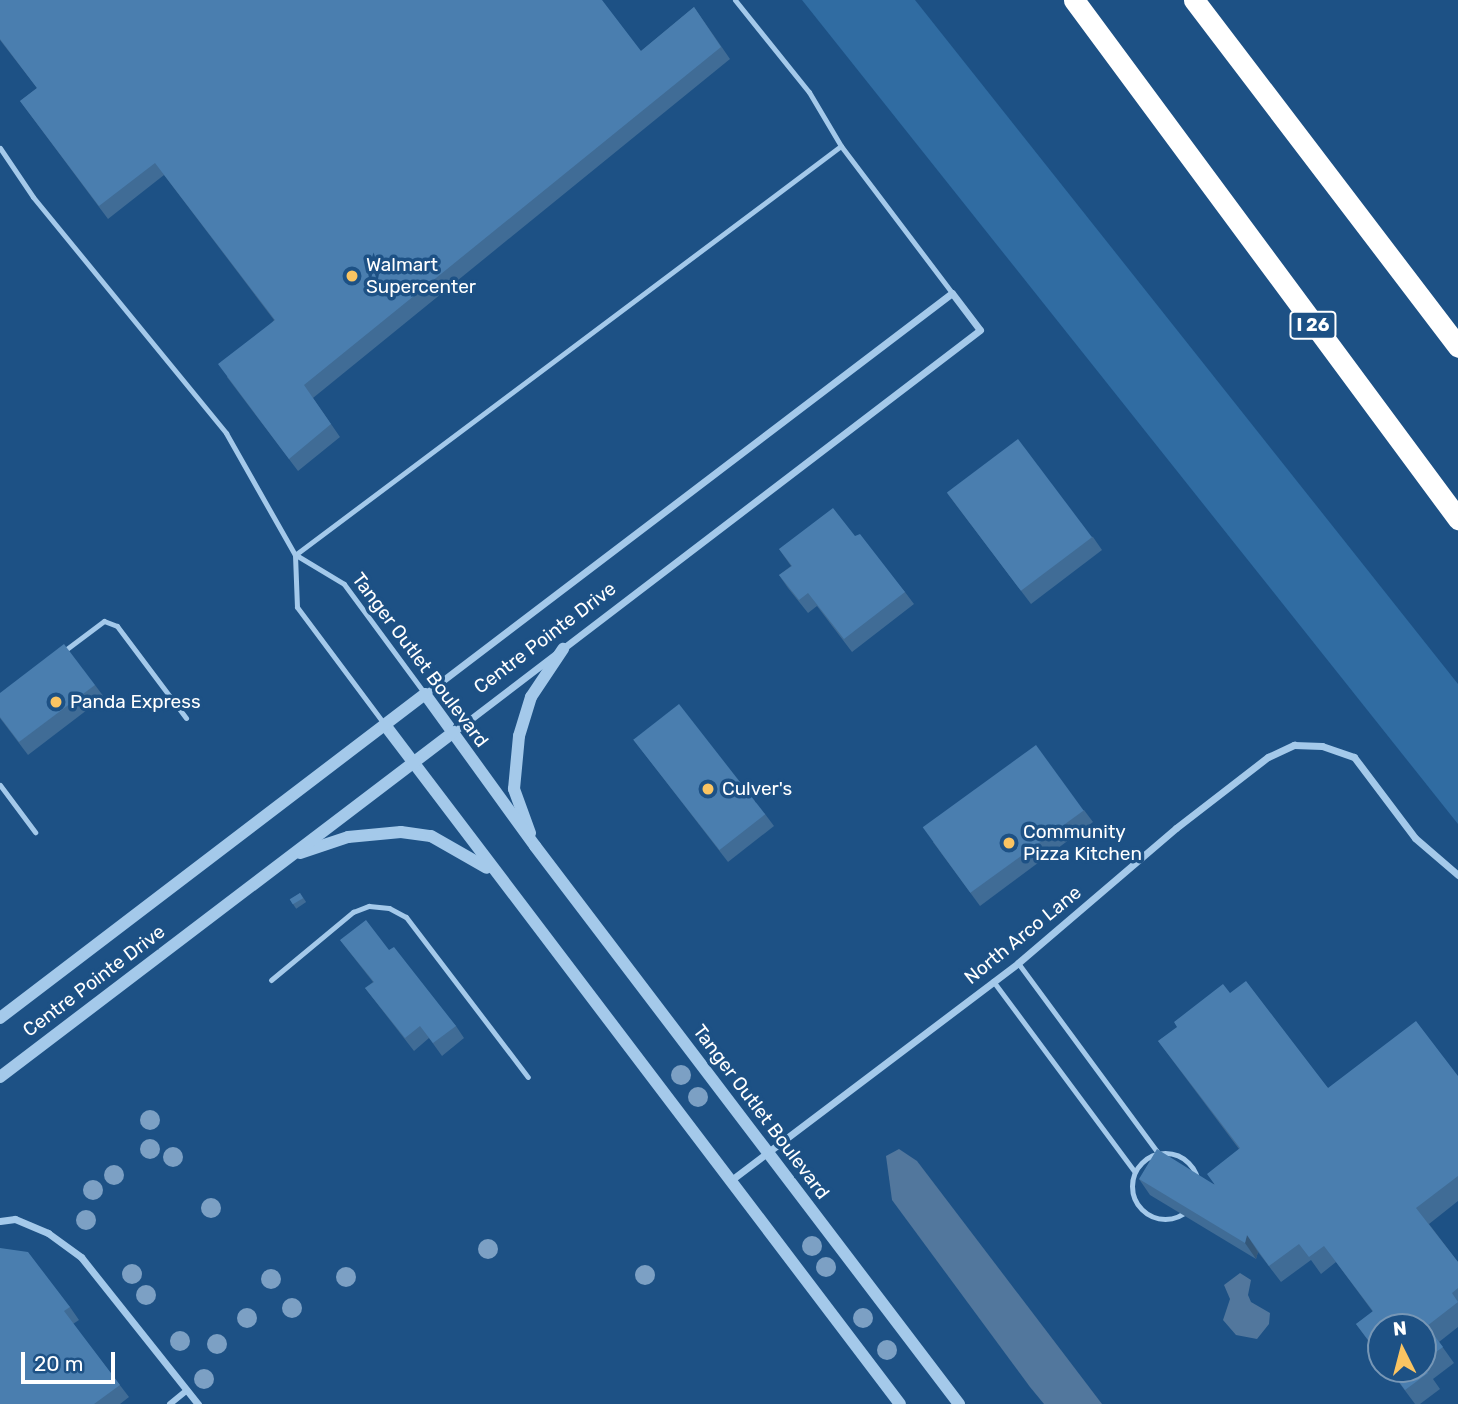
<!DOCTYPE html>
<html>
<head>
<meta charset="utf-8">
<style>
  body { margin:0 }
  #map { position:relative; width:1458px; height:1404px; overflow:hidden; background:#1d5185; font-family:Rubik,sans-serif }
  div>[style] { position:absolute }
  .green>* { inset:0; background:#306ca2 }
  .water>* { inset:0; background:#52779d }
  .service>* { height:5px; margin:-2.5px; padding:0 2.5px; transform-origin:2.5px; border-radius:2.5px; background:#a4c9ea }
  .service>.ring { margin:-2.5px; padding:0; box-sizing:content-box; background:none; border:5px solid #a4c9ea; border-radius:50% }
  .pedestrian>* { height:6px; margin:-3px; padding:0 3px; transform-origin:3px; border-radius:3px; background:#a4c9ea }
  .minor>* { height:7px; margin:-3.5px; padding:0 3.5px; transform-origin:3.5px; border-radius:3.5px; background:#a4c9ea }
  .tertiary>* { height:12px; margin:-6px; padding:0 6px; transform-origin:6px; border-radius:6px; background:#a4c9ea }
  .motorway>* { height:21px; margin:-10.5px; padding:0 10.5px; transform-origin:10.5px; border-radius:10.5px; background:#fff }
  .trees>* { width:20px; height:20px; margin:-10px; border-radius:50%; background:#7ca0c4 }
  .wall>* { inset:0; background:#406c96; transform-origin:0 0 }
  .shaded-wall>* { inset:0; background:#34587a }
  .building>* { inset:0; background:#4a7eaf; transform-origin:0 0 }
  .dots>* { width:19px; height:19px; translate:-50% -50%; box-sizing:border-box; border:4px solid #1d5185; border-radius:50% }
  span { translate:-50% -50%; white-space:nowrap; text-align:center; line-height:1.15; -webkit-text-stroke:7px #1d5185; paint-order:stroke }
  .shield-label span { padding:2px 5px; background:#1d5185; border:2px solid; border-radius:5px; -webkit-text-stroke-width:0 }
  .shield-label { font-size:18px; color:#fff; font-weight:700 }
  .poi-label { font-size:19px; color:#fff }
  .left { translate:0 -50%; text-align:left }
  .street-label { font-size:19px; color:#fff }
  .north { position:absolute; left:1367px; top:1313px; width:70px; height:70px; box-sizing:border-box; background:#1d5185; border:2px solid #7797b6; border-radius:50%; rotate:354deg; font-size:19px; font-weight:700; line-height:28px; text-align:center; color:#fff }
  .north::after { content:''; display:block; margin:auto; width:24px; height:32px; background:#fac462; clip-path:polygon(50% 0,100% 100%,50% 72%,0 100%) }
  .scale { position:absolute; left:21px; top:1352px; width:94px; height:32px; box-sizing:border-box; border:4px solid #fff; border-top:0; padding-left:9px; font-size:21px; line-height:24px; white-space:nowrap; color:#fff; -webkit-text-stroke:5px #1d5185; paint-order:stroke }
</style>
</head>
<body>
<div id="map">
  <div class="green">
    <i style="clip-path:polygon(802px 0,915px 0,1458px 684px,1458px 824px)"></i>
  </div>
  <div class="water">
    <i style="clip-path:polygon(899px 1149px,917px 1161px,1102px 1404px,1044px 1404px,1030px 1387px,892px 1200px,886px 1156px)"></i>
    <i style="clip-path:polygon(1240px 1273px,1251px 1280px,1248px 1295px,1251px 1302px,1270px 1313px,1269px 1324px,1257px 1339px,1236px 1335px,1223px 1320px,1230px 1299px,1224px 1285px)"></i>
  </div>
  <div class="service">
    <i style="left:735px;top:0;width:118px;rotate:51.2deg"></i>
    <i style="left:809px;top:92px;width:63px;rotate:59.3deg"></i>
    <i style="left:0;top:148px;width:59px;rotate:56deg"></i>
    <i style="left:33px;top:197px;width:305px;rotate:50.7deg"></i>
    <i style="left:226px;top:433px;width:140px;rotate:60.5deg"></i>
    <i style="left:295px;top:555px;width:682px;rotate:-36.84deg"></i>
    <i style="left:841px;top:146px;width:184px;rotate:52.9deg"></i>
    <i style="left:295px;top:555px;width:52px;rotate:87.8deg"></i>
    <i style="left:297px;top:607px;width:147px;rotate:53.3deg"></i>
    <i style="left:296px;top:555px;width:56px;rotate:31.1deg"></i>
    <i style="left:344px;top:584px;width:137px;rotate:53.6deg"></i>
    <i style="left:64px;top:651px;width:50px;rotate:-36.9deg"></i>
    <i style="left:104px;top:621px;width:14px;rotate:21deg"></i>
    <i style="left:117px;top:626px;width:115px;rotate:53.1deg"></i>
    <i style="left:0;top:785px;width:59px;rotate:53.3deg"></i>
    <i style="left:1018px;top:963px;width:236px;rotate:53.6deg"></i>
    <i style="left:271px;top:980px;width:107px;rotate:-39.7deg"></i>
    <i style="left:353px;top:912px;width:17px;rotate:-21deg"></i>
    <i style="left:369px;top:906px;width:20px;rotate:6deg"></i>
    <i style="left:389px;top:908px;width:19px;rotate:28deg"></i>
    <i style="left:406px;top:917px;width:201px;rotate:52.7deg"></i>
    <i style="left:993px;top:981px;width:237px;rotate:53.4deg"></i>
    <i class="ring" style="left:1132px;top:1153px;width:61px;height:61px"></i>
  </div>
  <div class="pedestrian">
    <i style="left:170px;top:1404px;width:22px;rotate:-39deg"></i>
  </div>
  <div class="minor">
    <i style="left:425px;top:694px;width:662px;rotate:-37.27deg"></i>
    <i style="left:952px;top:293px;width:46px;rotate:52.9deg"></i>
    <i style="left:980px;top:330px;width:666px;rotate:142.63deg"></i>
    <i style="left:730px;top:1181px;width:361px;rotate:-37.1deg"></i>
    <i style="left:1018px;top:963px;width:208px;rotate:-40.5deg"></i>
    <i style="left:1176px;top:828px;width:116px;rotate:-37.7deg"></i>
    <i style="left:1268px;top:757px;width:29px;rotate:-25deg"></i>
    <i style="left:1294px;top:745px;width:28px;rotate:2deg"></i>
    <i style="left:1322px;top:746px;width:34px;rotate:19deg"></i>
    <i style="left:1354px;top:757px;width:101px;rotate:53deg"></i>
    <i style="left:1415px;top:838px;width:57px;rotate:40.7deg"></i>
    <i style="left:0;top:1221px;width:15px;rotate:-8deg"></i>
    <i style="left:15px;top:1219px;width:36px;rotate:23deg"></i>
    <i style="left:48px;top:1233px;width:41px;rotate:36deg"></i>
    <i style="left:81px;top:1257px;width:188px;rotate:51.5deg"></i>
  </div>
  <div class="tertiary">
    <i style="left:385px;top:725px;width:852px;rotate:52.82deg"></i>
    <i style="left:530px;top:833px;width:47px;rotate:-110deg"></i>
    <i style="left:514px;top:789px;width:53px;rotate:-84.6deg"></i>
    <i style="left:519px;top:736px;width:41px;rotate:-72.9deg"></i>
    <i style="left:531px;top:697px;width:58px;rotate:-56.3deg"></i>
    <i style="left:300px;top:853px;width:51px;rotate:-18.4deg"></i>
    <i style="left:348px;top:837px;width:53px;rotate:-5.4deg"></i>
    <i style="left:401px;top:832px;width:30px;rotate:8deg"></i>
    <i style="left:431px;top:836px;width:64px;rotate:29.7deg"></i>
    <i style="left:0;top:1018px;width:534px;rotate:-37.32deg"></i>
    <i style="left:425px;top:694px;width:188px;rotate:54.1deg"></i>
    <i style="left:535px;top:846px;width:701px;rotate:52.77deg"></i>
    <i style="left:0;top:1077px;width:567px;rotate:-37.25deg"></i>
  </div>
  <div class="motorway">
    <i style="left:1074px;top:0;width:646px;rotate:53.5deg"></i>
    <i style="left:1194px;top:0;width:436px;rotate:52.7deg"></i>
  </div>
  <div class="trees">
    <i style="left:681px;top:1075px"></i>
    <i style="left:698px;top:1097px"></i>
    <i style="left:150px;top:1120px"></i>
    <i style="left:150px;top:1149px"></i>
    <i style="left:173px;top:1157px"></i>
    <i style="left:114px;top:1175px"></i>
    <i style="left:93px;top:1190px"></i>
    <i style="left:211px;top:1208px"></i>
    <i style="left:86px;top:1220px"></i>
    <i style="left:812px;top:1246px"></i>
    <i style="left:488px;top:1249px"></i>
    <i style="left:826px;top:1267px"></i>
    <i style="left:132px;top:1274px"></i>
    <i style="left:645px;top:1275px"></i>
    <i style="left:346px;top:1277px"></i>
    <i style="left:271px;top:1279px"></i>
    <i style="left:146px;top:1295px"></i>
    <i style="left:292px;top:1308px"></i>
    <i style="left:247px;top:1318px"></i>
    <i style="left:863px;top:1318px"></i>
    <i style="left:180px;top:1341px"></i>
    <i style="left:217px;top:1344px"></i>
    <i style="left:887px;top:1350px"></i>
    <i style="left:204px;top:1379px"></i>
  </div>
  <div class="wall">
    <i style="clip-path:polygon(0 0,641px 51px,694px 7px,730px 59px,313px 398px,340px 437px,298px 471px,227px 377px,274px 320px,164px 175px,108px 219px,20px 101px,37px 88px,0 40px)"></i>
    <i style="clip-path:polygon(947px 493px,1093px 537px,1102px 550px,1031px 604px)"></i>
    <i style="clip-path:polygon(855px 536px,905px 592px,914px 604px,852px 652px,817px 606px,808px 613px,788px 588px,779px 575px,791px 566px,779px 549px)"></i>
    <i style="clip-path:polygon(95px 685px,104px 697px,28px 755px,0 718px,0 693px)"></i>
    <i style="clip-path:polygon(633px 739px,765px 814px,774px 826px,728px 862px)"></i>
    <i style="clip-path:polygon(1084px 810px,1093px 822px,980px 906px,933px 842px)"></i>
    <i style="left:300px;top:893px;width:11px;height:12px;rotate:56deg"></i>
    <i style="clip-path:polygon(340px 940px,389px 950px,456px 1026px,464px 1038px,442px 1056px,429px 1038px,414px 1051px,365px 988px,373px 982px)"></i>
    <i style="clip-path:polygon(1230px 993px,1328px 1088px,1458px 1076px,1458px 1201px,1429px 1224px,1458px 1262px,1458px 1327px,1439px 1342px,1454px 1363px,1433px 1379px,1440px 1389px,1420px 1404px,1415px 1404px,1389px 1369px,1423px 1369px,1423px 1327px,1381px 1327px,1381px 1358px,1356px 1324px,1373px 1312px,1336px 1262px,1321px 1274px,1311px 1260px,1281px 1282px,1258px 1252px,1256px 1259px,1150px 1195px,1139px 1179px,1214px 1184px,1239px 1149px,1158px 1041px)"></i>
    <i style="clip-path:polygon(0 1248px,70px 1307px,79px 1320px,73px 1324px,129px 1397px,120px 1404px,0 1404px)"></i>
  </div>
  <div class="shaded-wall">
    <i style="clip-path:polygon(1247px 1235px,1258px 1252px,1256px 1259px,1245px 1243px)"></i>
  </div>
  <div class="building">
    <i style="clip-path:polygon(0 0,602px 0,641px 51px,694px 7px,721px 47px,304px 385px,331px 424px,289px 459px,218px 364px,275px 320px,155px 163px,99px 206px,20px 101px,37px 88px,0 39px)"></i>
    <i style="left:1018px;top:439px;width:123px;height:89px;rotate:53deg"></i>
    <i style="clip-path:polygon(833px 508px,855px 536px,860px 534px,905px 592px,844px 639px,808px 593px,799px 600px,779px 575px,792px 566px,779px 549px)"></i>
    <i style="clip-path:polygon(64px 644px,95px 685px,19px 742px,0 717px,0 693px)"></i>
    <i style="left:679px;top:704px;width:140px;height:58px;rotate:52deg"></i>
    <i style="left:1036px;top:745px;width:81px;height:140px;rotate:54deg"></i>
    <i style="left:300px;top:893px;width:6px;height:12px;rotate:59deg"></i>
    <i style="clip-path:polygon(366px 920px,389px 950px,394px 947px,456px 1026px,433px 1043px,420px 1026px,405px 1038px,365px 988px,374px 982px,340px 940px)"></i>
    <i style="clip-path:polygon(1246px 981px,1328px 1088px,1416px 1021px,1458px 1076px,1458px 1176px,1416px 1208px,1458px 1262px,1458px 1288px,1452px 1293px,1458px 1302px,1427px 1326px,1443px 1347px,1423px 1361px,1423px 1327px,1381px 1327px,1381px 1357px,1356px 1324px,1373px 1311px,1324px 1246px,1309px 1257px,1299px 1244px,1269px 1266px,1247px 1235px,1245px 1243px,1139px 1179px,1157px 1149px,1215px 1185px,1207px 1174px,1240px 1148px,1158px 1041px,1177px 1027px,1174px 1022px,1223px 984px,1230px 993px)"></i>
    <i style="clip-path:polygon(0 1248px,28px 1252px,70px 1307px,64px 1311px,120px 1385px,94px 1404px,0 1404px)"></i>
    <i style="clip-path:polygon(1423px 1366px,1428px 1373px,1405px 1390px,1390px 1369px,1423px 1369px)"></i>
  </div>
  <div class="dots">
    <i style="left:352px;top:276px;background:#fac462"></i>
    <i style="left:56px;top:702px;background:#fac462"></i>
    <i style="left:708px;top:789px;background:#fac462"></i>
    <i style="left:1009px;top:843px;background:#fac462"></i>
  </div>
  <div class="shield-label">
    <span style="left:1313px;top:325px">I 26</span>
  </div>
  <div class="poi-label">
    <span class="left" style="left:366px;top:276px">Walmart<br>Supercenter</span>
    <span class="left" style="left:70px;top:702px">Panda Express</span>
    <span class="left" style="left:722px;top:789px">Culver's</span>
    <span class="left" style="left:1023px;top:843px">Community<br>Pizza Kitchen</span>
  </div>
  <div class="street-label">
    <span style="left:545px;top:638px;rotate:-37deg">Centre Pointe Drive</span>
    <span style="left:420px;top:660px;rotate:53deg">Tanger Outlet Boulevard</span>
    <span style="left:1023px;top:935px;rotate:-39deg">North Arco Lane</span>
    <span style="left:94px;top:981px;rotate:-37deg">Centre Pointe Drive</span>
    <span style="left:761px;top:1112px;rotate:53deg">Tanger Outlet Boulevard</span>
  </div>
  <div class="north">N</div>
  <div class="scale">20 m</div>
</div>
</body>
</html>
